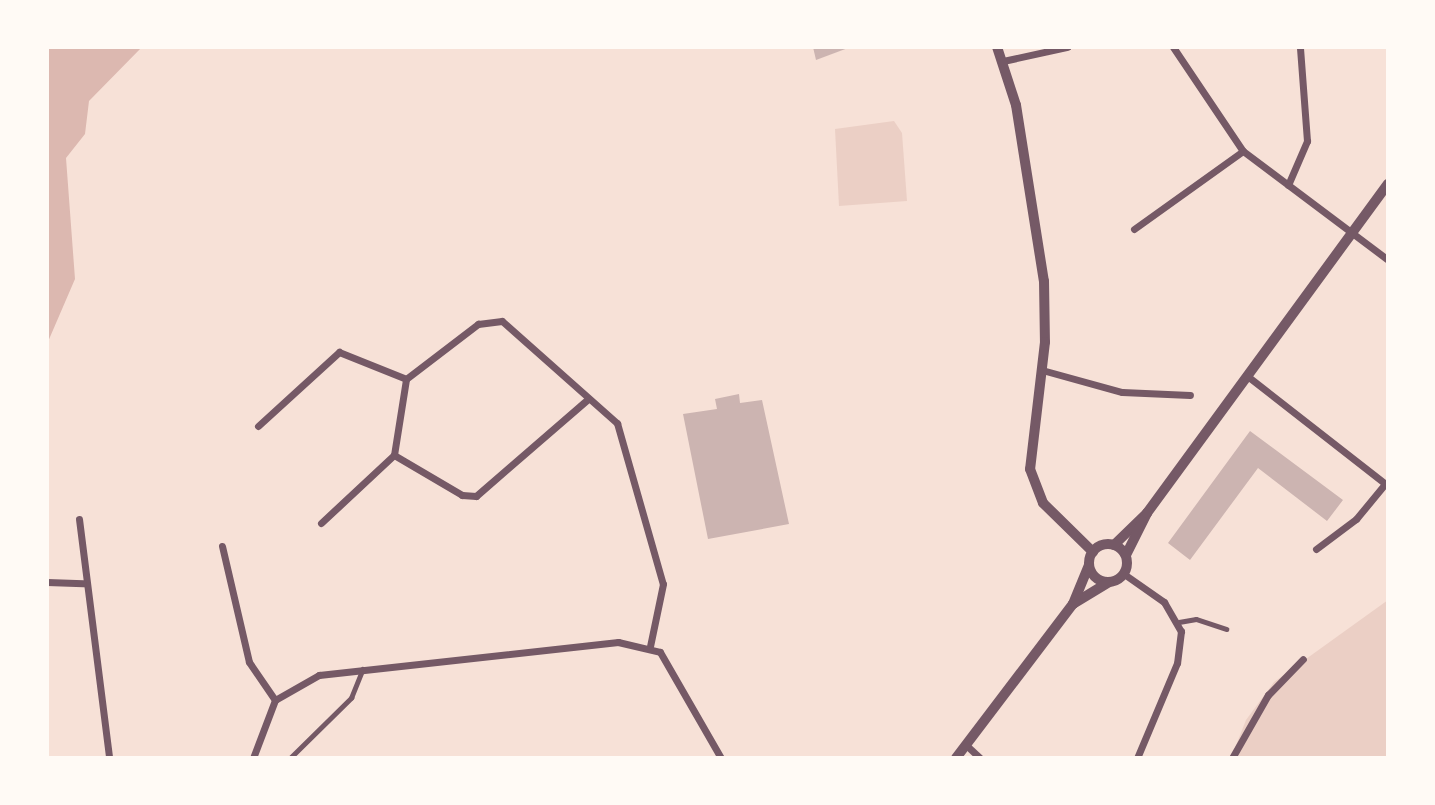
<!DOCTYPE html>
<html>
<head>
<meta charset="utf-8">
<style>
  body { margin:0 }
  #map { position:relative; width:1435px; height:805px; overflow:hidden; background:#f7e1d7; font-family:"Fira Sans",sans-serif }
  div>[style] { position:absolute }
  .green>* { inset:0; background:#ebcfc5 }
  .water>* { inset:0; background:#dcb8b0 }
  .building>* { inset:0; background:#ccb4b1 }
  .service>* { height:4.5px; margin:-2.25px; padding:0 2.25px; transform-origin:2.25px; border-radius:2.25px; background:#755966 }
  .minor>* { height:7px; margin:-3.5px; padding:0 3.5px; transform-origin:3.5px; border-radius:3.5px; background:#755966 }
  .tertiary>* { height:10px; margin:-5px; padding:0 5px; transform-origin:5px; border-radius:5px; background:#755966 }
  .tertiary>.ring { margin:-5px; padding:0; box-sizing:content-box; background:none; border:10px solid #755966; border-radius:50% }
  span { translate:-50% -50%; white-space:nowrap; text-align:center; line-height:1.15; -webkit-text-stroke:7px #fffaf5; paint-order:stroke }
  .frame { position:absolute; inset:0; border:49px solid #fffaf5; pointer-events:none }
</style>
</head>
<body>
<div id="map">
  <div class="green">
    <i style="clip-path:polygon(894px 121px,902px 133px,907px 201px,839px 206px,835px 129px)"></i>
    <i style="clip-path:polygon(1388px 600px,1388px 758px,1231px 758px,1246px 720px,1274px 682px)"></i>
  </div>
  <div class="water">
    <i style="clip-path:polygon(47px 47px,142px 47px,89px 101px,85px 134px,66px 158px,75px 279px,47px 344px)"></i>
  </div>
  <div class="building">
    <i style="clip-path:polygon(813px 47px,848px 47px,848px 48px,816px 60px)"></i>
    <i style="clip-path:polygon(739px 394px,740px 403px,762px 400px,789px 524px,708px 539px,683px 414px,717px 409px,715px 399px)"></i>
    <i style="clip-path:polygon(1250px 431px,1343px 500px,1327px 521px,1258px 468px,1190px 560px,1168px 543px)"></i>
  </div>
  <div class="service">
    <i style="left:1179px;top:622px;width:17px;rotate:-10deg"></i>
    <i style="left:1196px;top:619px;width:32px;rotate:18deg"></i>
    <i style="left:290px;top:758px;width:86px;rotate:-44.5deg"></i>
    <i style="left:351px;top:698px;width:31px;rotate:-68deg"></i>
  </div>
  <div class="minor">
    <i style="left:1173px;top:47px;width:125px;rotate:56.1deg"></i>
    <i style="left:1243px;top:151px;width:181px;rotate:36.9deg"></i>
    <i style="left:1003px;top:61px;width:66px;rotate:-12.3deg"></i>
    <i style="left:1288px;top:185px;width:48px;rotate:-66.6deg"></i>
    <i style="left:1307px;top:141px;width:94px;rotate:-94.3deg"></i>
    <i style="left:1134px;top:229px;width:134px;rotate:-35.6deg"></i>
    <i style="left:1042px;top:370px;width:83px;rotate:15.4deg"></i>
    <i style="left:1122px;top:392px;width:68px;rotate:2.5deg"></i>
    <i style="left:1246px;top:375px;width:180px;rotate:38deg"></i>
    <i style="left:258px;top:426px;width:110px;rotate:-42.4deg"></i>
    <i style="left:339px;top:352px;width:72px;rotate:21.9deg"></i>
    <i style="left:406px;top:379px;width:91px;rotate:-37.4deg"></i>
    <i style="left:478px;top:324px;width:24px;rotate:-7deg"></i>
    <i style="left:502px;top:321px;width:154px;rotate:41.6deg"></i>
    <i style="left:617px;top:423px;width:167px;rotate:74.1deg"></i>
    <i style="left:663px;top:584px;width:63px;rotate:101.8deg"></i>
    <i style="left:394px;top:455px;width:79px;rotate:30.5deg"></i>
    <i style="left:462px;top:495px;width:14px;rotate:4deg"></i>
    <i style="left:476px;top:496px;width:147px;rotate:-40.9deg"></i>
    <i style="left:79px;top:519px;width:241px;rotate:82.8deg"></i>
    <i style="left:321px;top:523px;width:100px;rotate:-43deg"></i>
    <i style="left:394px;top:455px;width:77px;rotate:-81deg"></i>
    <i style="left:222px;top:546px;width:119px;rotate:76.9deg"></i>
    <i style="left:249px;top:662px;width:46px;rotate:55.6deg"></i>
    <i style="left:1316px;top:549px;width:50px;rotate:-36.9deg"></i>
    <i style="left:1356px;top:519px;width:45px;rotate:-50.4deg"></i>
    <i style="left:1124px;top:574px;width:49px;rotate:35deg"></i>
    <i style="left:1164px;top:602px;width:34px;rotate:60deg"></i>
    <i style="left:1181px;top:631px;width:32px;rotate:97deg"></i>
    <i style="left:1177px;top:663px;width:103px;rotate:112.8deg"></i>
    <i style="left:47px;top:582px;width:36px;rotate:2deg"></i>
    <i style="left:965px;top:744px;width:21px;rotate:43deg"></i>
    <i style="left:253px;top:758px;width:62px;rotate:-69.2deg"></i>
    <i style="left:275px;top:700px;width:51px;rotate:-29.6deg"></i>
    <i style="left:319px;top:675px;width:301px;rotate:-6.3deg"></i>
    <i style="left:618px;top:642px;width:43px;rotate:13.4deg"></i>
    <i style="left:660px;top:652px;width:122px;rotate:60.1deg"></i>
    <i style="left:1232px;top:758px;width:73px;rotate:-60.3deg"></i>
    <i style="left:1268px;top:695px;width:50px;rotate:-45.8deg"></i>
  </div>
  <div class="tertiary">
    <i style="left:997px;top:47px;width:61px;rotate:71.9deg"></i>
    <i style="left:1016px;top:105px;width:178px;rotate:81deg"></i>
    <i style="left:1044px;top:281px;width:61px;rotate:89.1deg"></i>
    <i style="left:1045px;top:342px;width:128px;rotate:96.7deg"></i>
    <i style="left:1030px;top:469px;width:36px;rotate:69deg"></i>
    <i style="left:1043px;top:503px;width:70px;rotate:44.4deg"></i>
    <i class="ring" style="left:1089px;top:544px;width:28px;height:28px"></i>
    <i style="left:1114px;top:545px;width:46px;rotate:-44.1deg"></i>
    <i style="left:1126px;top:555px;width:47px;rotate:-63.4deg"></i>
    <i style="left:1147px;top:513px;width:408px;rotate:-53.8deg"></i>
    <i style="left:1073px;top:604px;width:42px;rotate:-31.4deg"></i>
    <i style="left:956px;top:758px;width:193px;rotate:-52.8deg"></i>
    <i style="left:1073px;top:604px;width:42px;rotate:-67.7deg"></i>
  </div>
  <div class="frame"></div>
</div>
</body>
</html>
